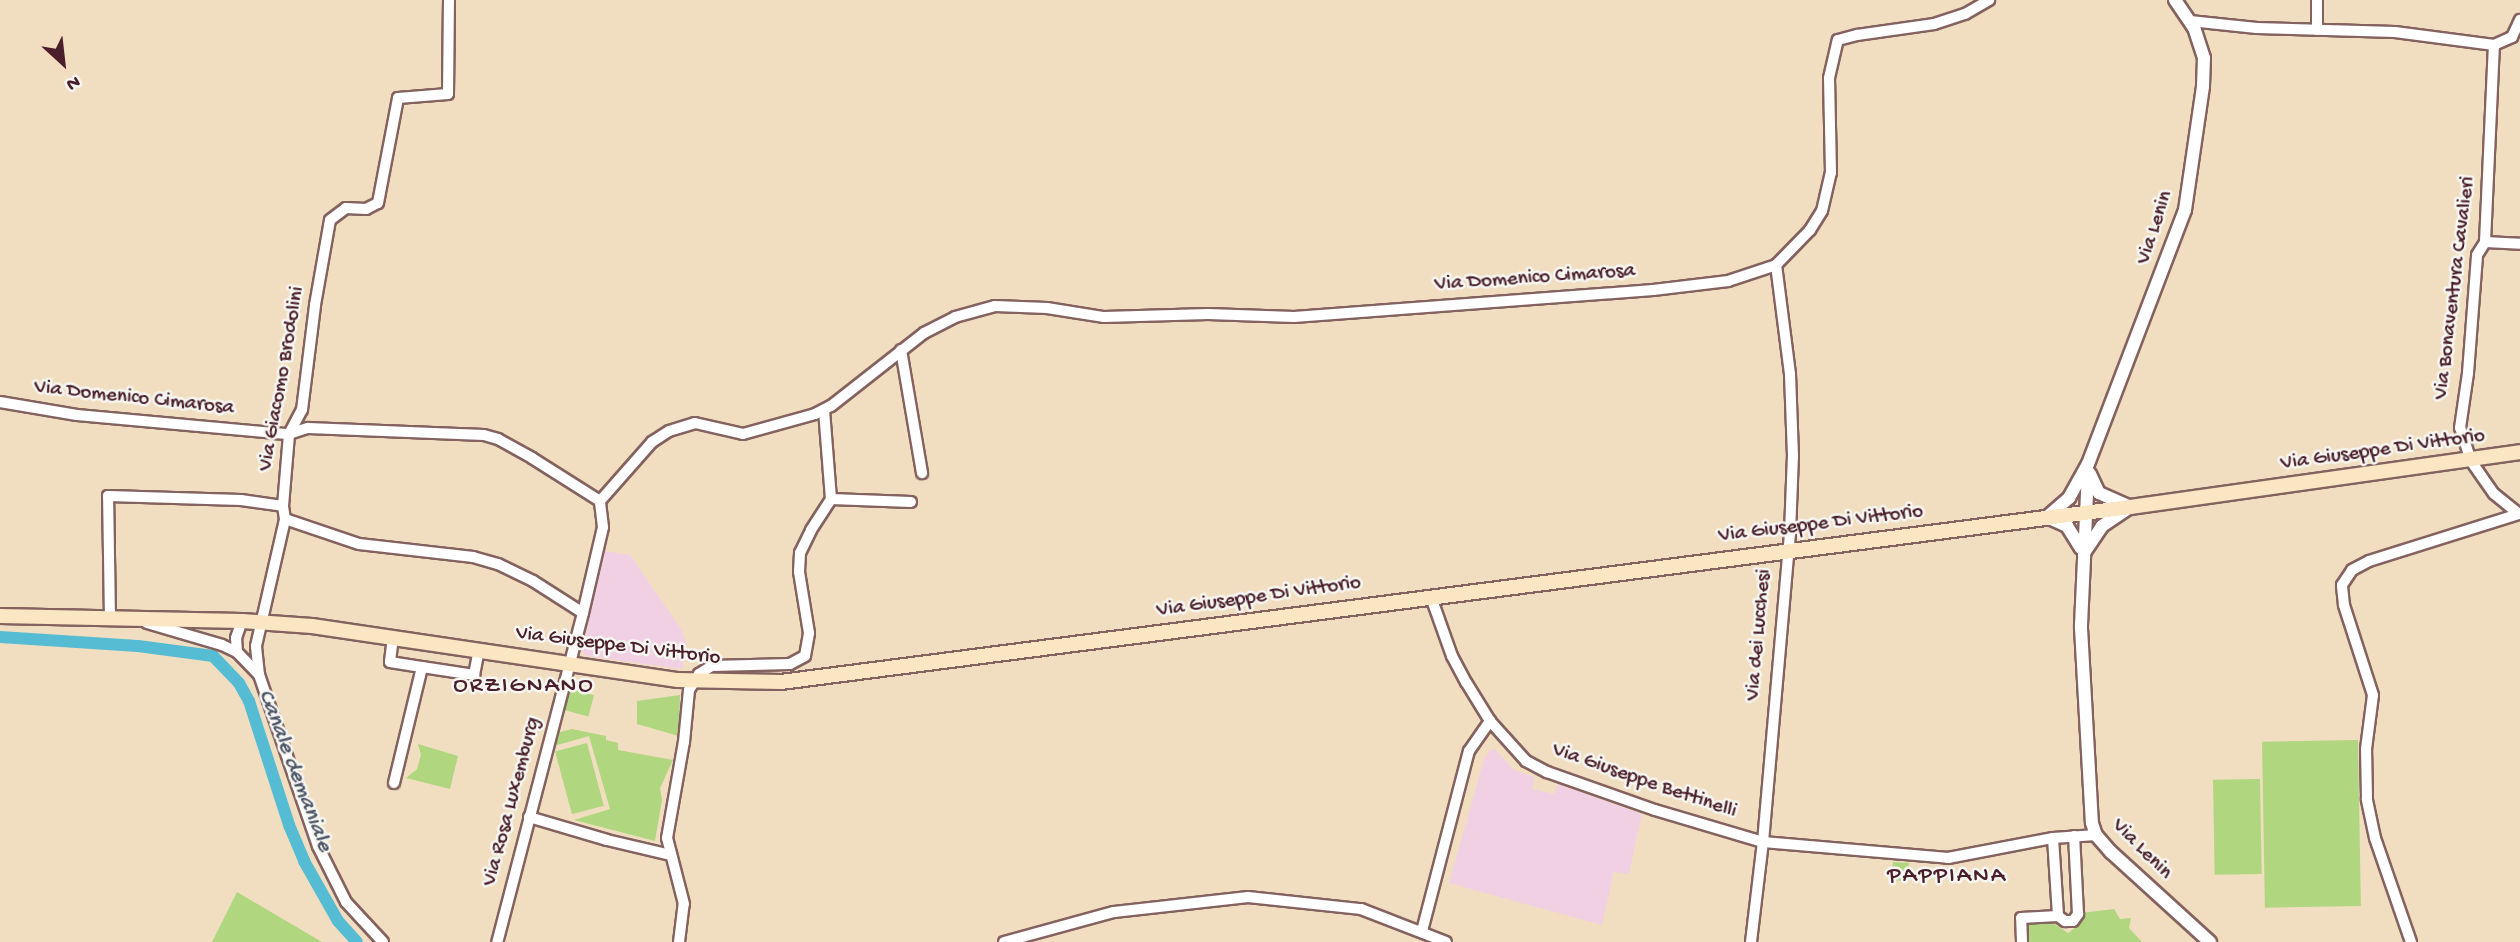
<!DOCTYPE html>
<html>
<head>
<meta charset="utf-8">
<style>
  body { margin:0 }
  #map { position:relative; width:2520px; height:942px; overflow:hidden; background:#f1dec0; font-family:"Gochi Hand",sans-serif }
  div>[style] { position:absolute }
  .built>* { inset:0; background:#f1d0e3 }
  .green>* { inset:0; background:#b0d67f; transform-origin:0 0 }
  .canal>* { height:12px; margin:-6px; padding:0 6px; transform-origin:6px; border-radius:6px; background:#55bcd3 }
  .roads { filter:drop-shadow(2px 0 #84625f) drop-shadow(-2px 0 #84625f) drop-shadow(0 2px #84625f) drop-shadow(0 -2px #84625f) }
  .minor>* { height:10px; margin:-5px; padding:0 5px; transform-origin:5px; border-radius:5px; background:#fff }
  .tertiary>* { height:12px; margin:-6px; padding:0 6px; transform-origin:6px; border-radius:6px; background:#fff }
  .secondary>* { height:14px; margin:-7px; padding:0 7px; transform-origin:7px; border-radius:7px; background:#fbe6c4 }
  span { translate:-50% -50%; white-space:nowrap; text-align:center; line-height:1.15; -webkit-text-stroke:5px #f6f6f2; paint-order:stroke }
  .street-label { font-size:21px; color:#4a1f2b }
  .water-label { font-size:23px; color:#4e5666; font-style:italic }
  .quarter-label { font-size:24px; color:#4a1f2b; letter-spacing:2px }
  .north { position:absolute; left:28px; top:28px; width:70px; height:70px; -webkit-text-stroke:5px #f6f6f2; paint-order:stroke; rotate:153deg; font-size:19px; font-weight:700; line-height:28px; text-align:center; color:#4a1f2b }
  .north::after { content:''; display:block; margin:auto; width:24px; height:32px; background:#4a1f2b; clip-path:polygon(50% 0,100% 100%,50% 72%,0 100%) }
</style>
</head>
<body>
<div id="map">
  <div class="built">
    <i style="clip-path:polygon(604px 551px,630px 555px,681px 629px,687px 644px,682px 669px,587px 656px,582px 652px)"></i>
    <i style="clip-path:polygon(1495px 749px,1514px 770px,1535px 777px,1532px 789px,1554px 794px,1558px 784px,1642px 814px,1629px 874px,1614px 872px,1602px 925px,1449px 883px,1484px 760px,1489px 751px)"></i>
  </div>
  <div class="green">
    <i style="left:567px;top:688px;width:28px;height:22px;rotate:15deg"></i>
    <i style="clip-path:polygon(680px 695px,679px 736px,637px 724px,637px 701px)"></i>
    <i style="clip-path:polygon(572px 729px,606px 736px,606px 740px,618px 743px,618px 750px,673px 760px,660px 788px,662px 800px,655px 841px,574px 820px,610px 809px,589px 736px,554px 746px,557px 733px)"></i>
    <i style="left:2358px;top:740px;width:166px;height:96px;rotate:89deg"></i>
    <i style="left:587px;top:743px;width:65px;height:33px;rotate:75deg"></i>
    <i style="clip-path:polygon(418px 744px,458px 756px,450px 789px,406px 778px,417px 769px,421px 755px)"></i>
    <i style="left:2260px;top:779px;width:95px;height:47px;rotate:89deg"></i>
    <i style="clip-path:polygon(1893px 862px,1909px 863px,1907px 881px,1890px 880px)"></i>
    <i style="clip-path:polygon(237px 892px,322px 942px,212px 942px)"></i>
    <i style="clip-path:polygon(2114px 909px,2120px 919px,2131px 918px,2129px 928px,2142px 942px,2027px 942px,2026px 922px,2050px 921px,2068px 933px,2080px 924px,2081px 913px)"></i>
  </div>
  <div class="canal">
    <i style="left:0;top:637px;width:138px;rotate:3.7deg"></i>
    <i style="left:138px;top:646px;width:76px;rotate:7.6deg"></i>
    <i style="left:213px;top:656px;width:37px;rotate:46deg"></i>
    <i style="left:239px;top:683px;width:21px;rotate:61deg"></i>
    <i style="left:249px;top:701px;width:130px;rotate:72.1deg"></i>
    <i style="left:289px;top:825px;width:39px;rotate:67deg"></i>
    <i style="left:304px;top:861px;width:69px;rotate:60.5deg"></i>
    <i style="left:338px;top:921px;width:28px;rotate:48deg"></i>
  </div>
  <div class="roads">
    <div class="minor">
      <i style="left:2190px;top:21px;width:67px;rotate:6deg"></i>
      <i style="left:2257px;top:28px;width:138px;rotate:1.7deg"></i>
      <i style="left:2395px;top:32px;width:100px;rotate:7.5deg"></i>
      <i style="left:2494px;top:45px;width:20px;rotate:-24deg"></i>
      <i style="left:2512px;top:37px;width:19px;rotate:-65deg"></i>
      <i style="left:2317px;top:30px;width:30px;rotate:-90deg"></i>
      <i style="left:2485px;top:242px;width:35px;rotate:3deg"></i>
      <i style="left:901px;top:350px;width:125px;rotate:80.3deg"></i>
      <i style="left:0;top:402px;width:78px;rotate:9.6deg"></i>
      <i style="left:77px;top:415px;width:197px;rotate:5.2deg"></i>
      <i style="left:273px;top:433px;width:16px;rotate:4deg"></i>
      <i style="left:289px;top:434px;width:20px;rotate:-18deg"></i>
      <i style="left:308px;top:428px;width:176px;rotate:2.3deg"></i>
      <i style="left:484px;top:435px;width:15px;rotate:16deg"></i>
      <i style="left:498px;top:439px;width:39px;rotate:29deg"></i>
      <i style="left:532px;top:458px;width:80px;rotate:32.3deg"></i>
      <i style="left:600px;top:501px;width:79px;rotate:-48.6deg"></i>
      <i style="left:652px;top:442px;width:20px;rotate:-33deg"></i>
      <i style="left:669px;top:431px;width:27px;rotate:-17deg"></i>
      <i style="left:695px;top:423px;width:49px;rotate:12.9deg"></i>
      <i style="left:743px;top:434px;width:75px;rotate:-15.5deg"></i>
      <i style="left:815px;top:414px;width:18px;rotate:-27deg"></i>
      <i style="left:831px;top:406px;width:118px;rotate:-38.1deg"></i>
      <i style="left:924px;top:333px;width:35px;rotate:-27deg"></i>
      <i style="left:955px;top:317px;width:41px;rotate:-15.4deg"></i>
      <i style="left:995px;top:306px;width:52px;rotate:2.2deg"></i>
      <i style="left:1047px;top:308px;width:58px;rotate:9deg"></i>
      <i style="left:1104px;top:317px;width:104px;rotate:-1.7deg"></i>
      <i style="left:1208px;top:314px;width:86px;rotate:2deg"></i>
      <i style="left:1294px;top:317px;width:360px;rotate:-4.3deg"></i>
      <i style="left:1653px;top:290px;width:76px;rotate:-6.8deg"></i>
      <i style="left:1728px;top:281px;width:51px;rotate:-18.4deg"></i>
      <i style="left:1776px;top:265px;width:49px;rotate:-45.8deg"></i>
      <i style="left:1810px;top:230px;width:22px;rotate:-58deg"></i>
      <i style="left:1822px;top:211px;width:39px;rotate:-77deg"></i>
      <i style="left:1831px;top:173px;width:95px;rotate:-91.2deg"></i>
      <i style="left:1829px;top:78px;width:39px;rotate:-77deg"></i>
      <i style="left:1838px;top:40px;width:20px;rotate:-15deg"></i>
      <i style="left:1857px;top:35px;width:78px;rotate:-8.1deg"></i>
      <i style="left:1934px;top:24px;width:33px;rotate:-18deg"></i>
      <i style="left:1965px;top:14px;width:28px;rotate:-30deg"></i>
      <i style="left:831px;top:499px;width:80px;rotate:2.1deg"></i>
      <i style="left:285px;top:519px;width:78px;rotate:18.7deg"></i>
      <i style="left:359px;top:544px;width:115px;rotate:6.5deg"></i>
      <i style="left:473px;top:557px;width:26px;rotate:16deg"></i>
      <i style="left:498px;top:564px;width:39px;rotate:26deg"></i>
      <i style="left:533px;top:581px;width:59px;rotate:32.6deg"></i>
      <i style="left:583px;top:613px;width:340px;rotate:104.6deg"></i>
      <i style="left:1431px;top:597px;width:63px;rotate:70.4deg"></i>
      <i style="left:1452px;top:656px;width:30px;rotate:62deg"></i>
      <i style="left:1466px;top:682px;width:46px;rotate:58.4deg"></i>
      <i style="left:1490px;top:721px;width:54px;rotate:48deg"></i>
      <i style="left:1526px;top:761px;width:24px;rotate:28deg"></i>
      <i style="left:1547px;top:772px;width:114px;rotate:19.4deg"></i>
      <i style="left:1655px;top:810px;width:113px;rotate:16.5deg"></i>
      <i style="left:1763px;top:842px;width:310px;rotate:-85deg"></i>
      <i style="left:1790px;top:533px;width:77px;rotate:-87.8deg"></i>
      <i style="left:1793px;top:456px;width:82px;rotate:-92.1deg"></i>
      <i style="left:1790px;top:374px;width:110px;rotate:-97.3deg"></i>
      <i style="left:583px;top:613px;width:88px;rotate:-76.9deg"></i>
      <i style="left:603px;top:527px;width:26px;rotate:-97deg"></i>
      <i style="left:110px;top:619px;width:123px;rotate:-90.9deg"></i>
      <i style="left:108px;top:496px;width:133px;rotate:1.7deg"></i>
      <i style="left:241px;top:500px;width:42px;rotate:8.1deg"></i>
      <i style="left:147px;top:623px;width:78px;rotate:16.3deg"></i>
      <i style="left:222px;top:645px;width:17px;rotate:25deg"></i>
      <i style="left:237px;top:652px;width:32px;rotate:46deg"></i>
      <i style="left:393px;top:637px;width:25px;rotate:97deg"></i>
      <i style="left:390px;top:662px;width:32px;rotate:9deg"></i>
      <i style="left:422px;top:667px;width:53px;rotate:8.7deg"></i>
      <i style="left:474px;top:675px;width:25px;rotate:-79deg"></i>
      <i style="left:237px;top:652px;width:14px;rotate:-94deg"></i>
      <i style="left:236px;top:638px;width:18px;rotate:-71deg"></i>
      <i style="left:394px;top:783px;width:119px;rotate:-76.4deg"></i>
      <i style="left:529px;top:817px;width:81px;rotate:16.4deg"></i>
      <i style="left:607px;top:840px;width:66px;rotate:13.2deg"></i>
      <i style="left:2053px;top:838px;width:78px;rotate:86.3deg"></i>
      <i style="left:2058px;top:916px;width:9px;rotate:36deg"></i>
      <i style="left:2065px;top:921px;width:8px"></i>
      <i style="left:2073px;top:921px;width:9px;rotate:-54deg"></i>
      <i style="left:2078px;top:914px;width:78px;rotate:-92.9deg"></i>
      <i style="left:1422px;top:931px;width:186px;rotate:-75.4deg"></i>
      <i style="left:1469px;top:751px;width:37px;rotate:-55deg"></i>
      <i style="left:383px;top:942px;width:54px;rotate:-132.8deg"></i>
      <i style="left:346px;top:902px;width:63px;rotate:-116.6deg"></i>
      <i style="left:318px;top:846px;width:181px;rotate:-109deg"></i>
      <i style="left:259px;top:675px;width:29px;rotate:-96deg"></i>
      <i style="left:256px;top:646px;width:130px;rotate:-77.1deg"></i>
      <i style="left:285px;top:519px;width:13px;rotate:-99deg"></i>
      <i style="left:283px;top:506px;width:72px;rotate:-85.2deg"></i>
      <i style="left:289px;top:434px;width:27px;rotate:-62deg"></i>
      <i style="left:302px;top:410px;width:106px;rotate:-82.9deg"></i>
      <i style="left:315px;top:305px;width:86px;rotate:-80deg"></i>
      <i style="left:330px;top:220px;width:20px;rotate:-37deg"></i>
      <i style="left:346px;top:208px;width:20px;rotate:3deg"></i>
      <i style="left:366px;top:209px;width:13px;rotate:-27deg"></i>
      <i style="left:378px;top:203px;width:107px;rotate:-79.2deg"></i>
      <i style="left:398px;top:98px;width:50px;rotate:-4.6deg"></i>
      <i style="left:448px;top:94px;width:94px;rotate:-89.4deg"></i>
      <i style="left:679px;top:942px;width:38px;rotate:-83deg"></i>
      <i style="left:684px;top:904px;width:68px;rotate:-104.4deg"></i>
      <i style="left:667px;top:838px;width:97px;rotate:-80deg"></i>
      <i style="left:684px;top:742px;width:52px;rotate:-84.5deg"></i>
      <i style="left:689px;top:690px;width:19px;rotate:-58deg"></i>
      <i style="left:699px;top:674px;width:15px;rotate:-32deg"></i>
      <i style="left:712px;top:666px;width:78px;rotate:-1.5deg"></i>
      <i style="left:790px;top:664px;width:17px;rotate:-28deg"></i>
      <i style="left:805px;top:656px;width:23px;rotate:-80deg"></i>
      <i style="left:809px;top:633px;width:62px;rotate:-99.3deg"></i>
      <i style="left:799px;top:572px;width:19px;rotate:-87deg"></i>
      <i style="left:800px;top:553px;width:25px;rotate:-64deg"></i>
      <i style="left:811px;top:530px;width:37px;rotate:-57deg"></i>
      <i style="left:831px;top:499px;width:89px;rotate:-94.5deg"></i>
      <i style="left:1004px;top:942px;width:114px;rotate:-15.3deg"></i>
      <i style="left:1114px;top:912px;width:135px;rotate:-6.4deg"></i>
      <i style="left:1248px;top:897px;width:114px;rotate:6.1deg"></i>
      <i style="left:1361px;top:909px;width:91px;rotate:21.2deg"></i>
      <i style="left:1751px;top:942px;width:101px;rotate:-83.2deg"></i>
      <i style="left:1763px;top:842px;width:186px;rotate:4.9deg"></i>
      <i style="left:1948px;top:858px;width:107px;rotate:-10.8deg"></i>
      <i style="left:2053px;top:838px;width:43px;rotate:-4deg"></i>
      <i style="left:2022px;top:942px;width:24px;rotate:-92deg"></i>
      <i style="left:2021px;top:918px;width:37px;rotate:-3deg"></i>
      <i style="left:2411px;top:942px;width:110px;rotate:-109.1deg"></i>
      <i style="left:2375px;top:838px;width:40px;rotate:-102deg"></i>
      <i style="left:2367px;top:799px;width:50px;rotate:-91.1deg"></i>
      <i style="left:2366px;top:749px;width:54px;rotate:-82.6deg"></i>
      <i style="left:2373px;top:695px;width:95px;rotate:-107.9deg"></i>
      <i style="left:2344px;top:605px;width:20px;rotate:-96deg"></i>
      <i style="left:2342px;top:585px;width:18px;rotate:-56deg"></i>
      <i style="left:2352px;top:570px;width:19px;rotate:-28deg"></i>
      <i style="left:2369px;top:561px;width:157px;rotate:-17.4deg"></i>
      <i style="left:2519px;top:514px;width:32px;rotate:-141deg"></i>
      <i style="left:2494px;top:494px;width:40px;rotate:-124.9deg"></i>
      <i style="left:2471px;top:461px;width:35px;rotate:-108deg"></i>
      <i style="left:2460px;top:428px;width:56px;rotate:-81.7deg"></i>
      <i style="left:2468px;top:373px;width:118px;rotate:-85.6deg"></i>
      <i style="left:2477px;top:255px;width:15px;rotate:-58deg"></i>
      <i style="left:2485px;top:242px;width:197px;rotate:-87.4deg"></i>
    </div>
    <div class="tertiary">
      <i style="left:2088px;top:471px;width:157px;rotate:92.6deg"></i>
      <i style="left:2081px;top:628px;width:195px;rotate:86.8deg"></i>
      <i style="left:2092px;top:823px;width:13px;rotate:72deg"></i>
      <i style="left:2096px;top:835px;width:23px;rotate:49deg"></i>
      <i style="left:2111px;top:852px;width:134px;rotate:42.3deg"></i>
      <i style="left:2090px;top:474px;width:21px;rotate:65deg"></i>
      <i style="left:2099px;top:493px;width:34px;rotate:24deg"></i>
      <i style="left:2047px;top:517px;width:29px;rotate:-41deg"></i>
      <i style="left:2069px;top:498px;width:39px;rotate:-61deg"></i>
      <i style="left:2088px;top:464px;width:272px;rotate:-69.1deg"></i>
      <i style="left:2185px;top:210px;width:125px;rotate:-81.7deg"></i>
      <i style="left:2203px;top:86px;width:28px;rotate:-88deg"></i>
      <i style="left:2204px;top:58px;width:32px;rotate:-108deg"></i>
      <i style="left:2194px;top:28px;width:34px;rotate:-124deg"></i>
      <i style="left:2047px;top:517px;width:22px;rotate:24deg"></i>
      <i style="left:2067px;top:526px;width:26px;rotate:58deg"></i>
      <i style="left:2084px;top:553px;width:32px;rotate:-56deg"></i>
      <i style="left:2102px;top:526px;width:34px;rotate:-34deg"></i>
    </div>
    <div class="secondary">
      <i style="left:0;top:616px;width:242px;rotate:1.2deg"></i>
      <i style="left:242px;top:621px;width:70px;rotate:4.1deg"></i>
      <i style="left:312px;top:626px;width:370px;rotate:8.4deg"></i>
      <i style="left:678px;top:680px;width:103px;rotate:1.1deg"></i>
      <i style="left:781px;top:682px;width:1360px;rotate:-7.39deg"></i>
      <i style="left:2130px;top:507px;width:394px;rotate:-8deg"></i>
    </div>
  </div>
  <div class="street-label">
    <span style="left:2156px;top:228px;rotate:-72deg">Via Lenin</span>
    <span style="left:1535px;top:279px;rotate:-4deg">Via Domenico Cimarosa</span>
    <span style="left:2456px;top:288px;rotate:-83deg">Via Bonaventura Cavalieri</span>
    <span style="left:283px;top:379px;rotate:-80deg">Via Giacomo Brodolini</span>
    <span style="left:134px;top:399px;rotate:6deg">Via Domenico Cimarosa</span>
    <span style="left:2383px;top:451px;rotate:-8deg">Via Giuseppe Di Vittorio</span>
    <span style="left:1821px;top:525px;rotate:-7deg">Via Giuseppe Di Vittorio</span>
    <span style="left:1259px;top:598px;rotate:-8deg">Via Giuseppe Di Vittorio</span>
    <span style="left:1760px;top:635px;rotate:-85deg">Via dei Lucchesi</span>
    <span style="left:618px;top:647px;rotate:7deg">Via Giuseppe Di Vittorio</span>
    <span style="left:1644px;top:782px;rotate:19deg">Via Giuseppe Bettinelli</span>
    <span style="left:513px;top:802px;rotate:-75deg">Via Rosa Luxemburg</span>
    <span style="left:2141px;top:850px;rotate:45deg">Via Lenin</span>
  </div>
  <div class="water-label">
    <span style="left:294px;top:771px;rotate:69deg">Canale demaniale</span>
  </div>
  <div class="quarter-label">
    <span style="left:524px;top:687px">ORZIGNANO</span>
    <span style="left:1947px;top:877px">PAPPIANA</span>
  </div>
  <div class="north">N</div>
</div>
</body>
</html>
